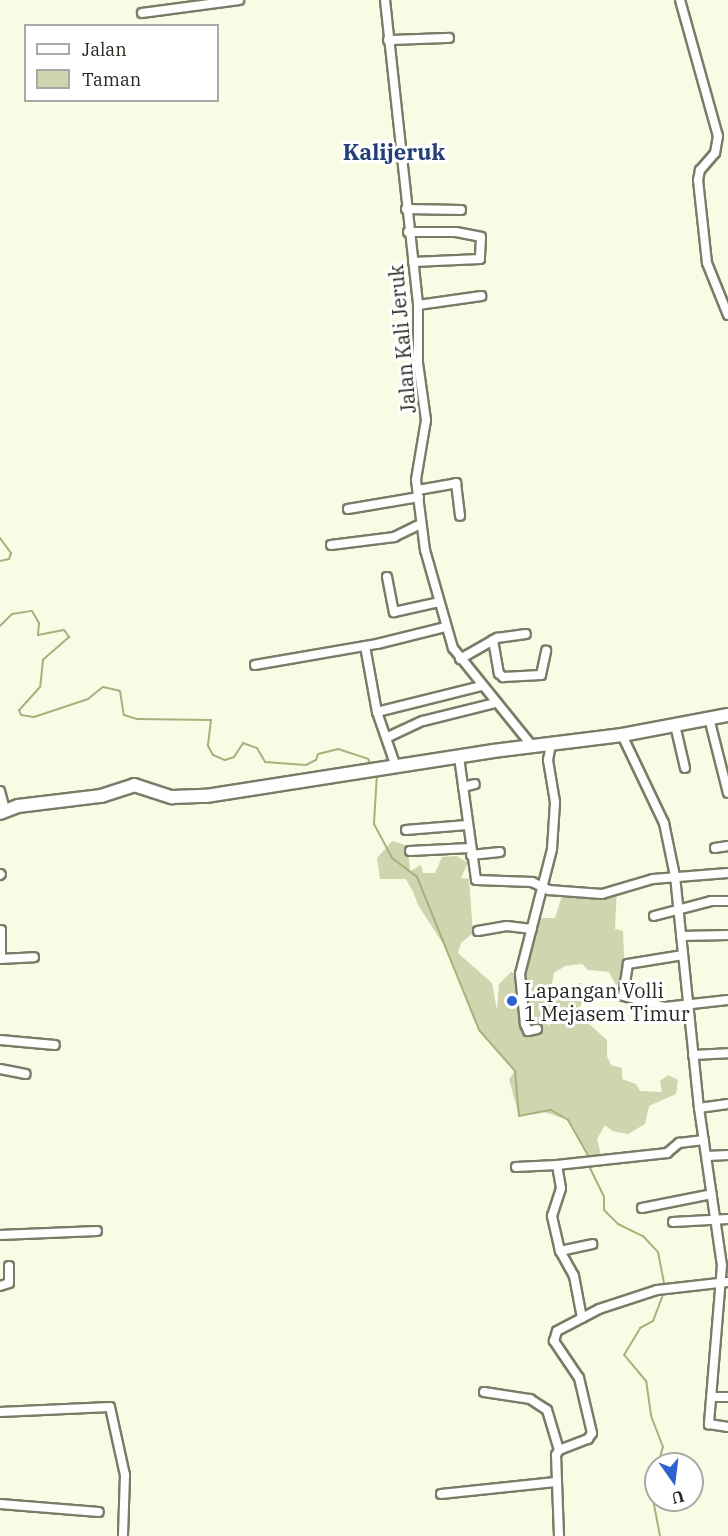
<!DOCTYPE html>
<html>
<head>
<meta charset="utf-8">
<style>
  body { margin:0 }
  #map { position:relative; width:728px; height:1536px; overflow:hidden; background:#f9fce5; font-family:"IBM Plex Serif",serif }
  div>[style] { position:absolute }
  .green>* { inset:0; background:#d1d5af }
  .stream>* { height:2px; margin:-1px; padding:0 1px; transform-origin:1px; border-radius:1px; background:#aaaf7c }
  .roads { filter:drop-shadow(2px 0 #797c67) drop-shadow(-2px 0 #797c67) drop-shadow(0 2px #797c67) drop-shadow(0 -2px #797c67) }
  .street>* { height:8px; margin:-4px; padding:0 4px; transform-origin:4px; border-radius:4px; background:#fff }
  .secondary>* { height:12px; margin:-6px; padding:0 6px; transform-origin:6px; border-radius:6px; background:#fff }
  .dots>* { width:16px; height:16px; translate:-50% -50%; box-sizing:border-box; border:3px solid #fff; border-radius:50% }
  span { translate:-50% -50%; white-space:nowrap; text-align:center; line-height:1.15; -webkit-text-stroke:6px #fff; paint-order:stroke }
  .street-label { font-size:20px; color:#272820 }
  .poi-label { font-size:20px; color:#272820 }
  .left { translate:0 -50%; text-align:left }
  .quarter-label { font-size:22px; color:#243f76; font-weight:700 }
  .legend { position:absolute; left:24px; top:24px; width:195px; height:78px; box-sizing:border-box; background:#fff; border:2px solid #a9a9a6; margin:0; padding:8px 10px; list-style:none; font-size:18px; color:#272820 }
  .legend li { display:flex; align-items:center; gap:12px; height:30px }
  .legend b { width:30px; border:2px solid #a9a9a6 }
  .north { position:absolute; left:644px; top:1452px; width:60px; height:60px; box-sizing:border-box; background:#fff; border:2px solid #a9a9a6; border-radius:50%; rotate:166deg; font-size:16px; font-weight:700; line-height:24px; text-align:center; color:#272820 }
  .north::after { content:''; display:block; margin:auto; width:21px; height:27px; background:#2e62d0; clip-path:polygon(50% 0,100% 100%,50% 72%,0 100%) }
</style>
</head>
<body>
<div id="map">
  <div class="green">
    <i style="clip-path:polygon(392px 841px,408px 846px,410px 871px,421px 865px,423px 873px,435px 873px,442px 857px,457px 856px,468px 863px,461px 878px,469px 879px,473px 933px,461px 943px,458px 953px,492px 983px,497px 1010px,499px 984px,511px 972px,523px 976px,522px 1012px,529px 1007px,525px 965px,517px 965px,522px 950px,529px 948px,538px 918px,555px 918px,564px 889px,617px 888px,615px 929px,623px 931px,625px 980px,616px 985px,609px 972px,588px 970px,582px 964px,565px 966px,554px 973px,551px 988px,581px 983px,585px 992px,578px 1014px,607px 1040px,607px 1056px,611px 1065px,622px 1068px,622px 1079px,636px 1084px,640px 1091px,662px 1092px,660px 1081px,668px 1075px,678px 1080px,676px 1094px,649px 1106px,645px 1124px,628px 1134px,612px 1131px,605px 1125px,597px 1139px,602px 1159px,592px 1160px,568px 1120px,544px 1112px,519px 1116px,509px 1079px,515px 1071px,479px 1030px,449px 953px,418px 905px,413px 892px,406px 879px,380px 879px,377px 858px)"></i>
  </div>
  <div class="stream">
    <i style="left:0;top:538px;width:19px;rotate:54deg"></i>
    <i style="left:11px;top:553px;width:6px;rotate:108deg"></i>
    <i style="left:9px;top:559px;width:9px;rotate:167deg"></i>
    <i style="left:0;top:626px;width:17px;rotate:-45deg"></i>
    <i style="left:12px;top:614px;width:20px;rotate:-9deg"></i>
    <i style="left:32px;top:611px;width:14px;rotate:60deg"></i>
    <i style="left:39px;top:623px;width:12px;rotate:95deg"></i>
    <i style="left:38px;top:635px;width:26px;rotate:-11deg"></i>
    <i style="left:64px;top:630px;width:9px;rotate:54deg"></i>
    <i style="left:69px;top:637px;width:35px;rotate:139deg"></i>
    <i style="left:43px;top:660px;width:27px;rotate:96deg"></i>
    <i style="left:40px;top:687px;width:31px;rotate:132deg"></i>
    <i style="left:19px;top:710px;width:5px;rotate:68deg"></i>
    <i style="left:21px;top:715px;width:13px;rotate:9deg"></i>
    <i style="left:34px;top:717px;width:57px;rotate:-18.4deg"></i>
    <i style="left:88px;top:699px;width:19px;rotate:-39deg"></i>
    <i style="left:103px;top:687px;width:17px;rotate:13deg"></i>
    <i style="left:120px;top:691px;width:24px;rotate:81deg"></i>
    <i style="left:124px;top:715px;width:14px;rotate:17deg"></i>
    <i style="left:137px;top:719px;width:74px;rotate:0.8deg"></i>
    <i style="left:211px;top:720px;width:26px;rotate:97deg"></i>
    <i style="left:208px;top:746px;width:10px;rotate:61deg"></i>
    <i style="left:213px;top:755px;width:13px;rotate:23deg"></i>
    <i style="left:225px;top:760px;width:9px;rotate:-18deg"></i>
    <i style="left:234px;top:757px;width:17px;rotate:-57deg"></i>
    <i style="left:243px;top:743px;width:15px;rotate:20deg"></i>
    <i style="left:257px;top:748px;width:16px;rotate:60deg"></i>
    <i style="left:265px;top:762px;width:41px;rotate:4.2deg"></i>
    <i style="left:306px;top:765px;width:11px;rotate:-27deg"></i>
    <i style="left:316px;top:760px;width:6px;rotate:-72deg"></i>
    <i style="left:318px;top:754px;width:21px;rotate:-14deg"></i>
    <i style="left:338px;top:749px;width:32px;rotate:18deg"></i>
    <i style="left:368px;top:759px;width:8px;rotate:60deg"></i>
    <i style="left:377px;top:773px;width:51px;rotate:93.4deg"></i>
    <i style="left:374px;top:824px;width:38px;rotate:62deg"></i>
    <i style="left:392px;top:858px;width:31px;rotate:37deg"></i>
    <i style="left:417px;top:877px;width:165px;rotate:67.9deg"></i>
    <i style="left:479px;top:1030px;width:55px;rotate:48.7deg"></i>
    <i style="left:515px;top:1071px;width:45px;rotate:84.9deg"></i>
    <i style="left:519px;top:1116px;width:33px;rotate:-11deg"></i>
    <i style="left:551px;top:1110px;width:20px;rotate:30deg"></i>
    <i style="left:568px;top:1120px;width:43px;rotate:60.4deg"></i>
    <i style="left:590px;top:1168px;width:32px;rotate:64deg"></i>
    <i style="left:604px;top:1197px;width:13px;rotate:90deg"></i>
    <i style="left:604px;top:1210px;width:20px;rotate:45deg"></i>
    <i style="left:618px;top:1224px;width:28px;rotate:26deg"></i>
    <i style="left:643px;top:1236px;width:22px;rotate:47deg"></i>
    <i style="left:658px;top:1252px;width:36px;rotate:79deg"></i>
    <i style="left:658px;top:1464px;width:18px;rotate:-74deg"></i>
    <i style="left:663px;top:1447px;width:34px;rotate:-111deg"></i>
    <i style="left:651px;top:1415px;width:34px;rotate:-98deg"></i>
    <i style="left:646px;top:1381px;width:34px;rotate:-130deg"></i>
    <i style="left:624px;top:1355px;width:31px;rotate:-59deg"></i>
    <i style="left:640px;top:1328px;width:15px;rotate:-28deg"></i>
    <i style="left:653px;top:1321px;width:26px;rotate:-69deg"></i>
    <i style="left:656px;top:1468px;width:26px;rotate:99deg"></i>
    <i style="left:652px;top:1494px;width:43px;rotate:79.2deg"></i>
  </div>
  <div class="roads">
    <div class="street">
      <i style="left:385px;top:0;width:307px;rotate:83.8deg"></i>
      <i style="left:418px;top:305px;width:58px;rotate:90deg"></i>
      <i style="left:418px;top:363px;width:58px;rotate:82deg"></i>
      <i style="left:426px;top:420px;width:61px;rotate:99.5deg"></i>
      <i style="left:416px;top:480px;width:71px;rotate:82.7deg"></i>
      <i style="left:425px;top:550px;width:102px;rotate:74.1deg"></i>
      <i style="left:453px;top:648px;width:127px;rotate:51.1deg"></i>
      <i style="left:680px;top:0;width:141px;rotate:74.4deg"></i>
      <i style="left:718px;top:136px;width:17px;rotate:100deg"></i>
      <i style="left:715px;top:153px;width:23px;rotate:131deg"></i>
      <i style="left:700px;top:170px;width:10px;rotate:101deg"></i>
      <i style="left:698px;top:180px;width:83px;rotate:83.8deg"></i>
      <i style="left:707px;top:263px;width:56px;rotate:68deg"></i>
      <i style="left:142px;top:13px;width:98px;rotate:-7.6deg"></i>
      <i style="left:388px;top:40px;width:61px;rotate:-1.9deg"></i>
      <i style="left:406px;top:209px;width:55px;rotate:1deg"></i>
      <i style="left:408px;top:232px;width:48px"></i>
      <i style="left:456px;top:232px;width:25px;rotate:11deg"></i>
      <i style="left:481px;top:237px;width:22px;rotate:93deg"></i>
      <i style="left:480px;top:259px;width:67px;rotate:177.4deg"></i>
      <i style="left:418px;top:305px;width:64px;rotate:-8.1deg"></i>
      <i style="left:418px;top:490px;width:39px;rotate:-10deg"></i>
      <i style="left:456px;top:483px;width:33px;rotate:83deg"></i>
      <i style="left:348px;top:509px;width:72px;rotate:-9.6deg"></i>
      <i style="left:331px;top:545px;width:64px;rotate:-7.2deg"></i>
      <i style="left:394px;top:537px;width:30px;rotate:-26deg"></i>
      <i style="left:387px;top:577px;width:36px;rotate:79deg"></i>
      <i style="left:394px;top:612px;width:46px;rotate:-12.5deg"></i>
      <i style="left:493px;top:640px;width:34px;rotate:80deg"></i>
      <i style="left:499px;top:673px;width:6px;rotate:45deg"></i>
      <i style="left:503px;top:677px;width:38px;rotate:-3deg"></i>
      <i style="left:541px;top:675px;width:25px;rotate:-78deg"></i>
      <i style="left:365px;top:646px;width:67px;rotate:79.7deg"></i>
      <i style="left:377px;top:712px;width:58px;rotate:70.9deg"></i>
      <i style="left:460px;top:659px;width:43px;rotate:-29.6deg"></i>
      <i style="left:497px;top:638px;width:29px;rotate:-8deg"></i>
      <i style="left:255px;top:665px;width:124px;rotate:-9.8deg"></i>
      <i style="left:377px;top:644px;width:70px;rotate:-14deg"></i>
      <i style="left:377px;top:712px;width:107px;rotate:-14deg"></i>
      <i style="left:709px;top:718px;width:77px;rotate:75.8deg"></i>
      <i style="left:675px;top:725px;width:44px;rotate:76.9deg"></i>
      <i style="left:622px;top:735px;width:98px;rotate:64.5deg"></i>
      <i style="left:664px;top:823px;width:54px;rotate:78.3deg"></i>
      <i style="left:675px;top:876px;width:233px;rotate:84.1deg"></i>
      <i style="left:699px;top:1108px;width:159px;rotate:81.7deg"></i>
      <i style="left:722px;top:1265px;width:160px;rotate:94.7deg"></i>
      <i style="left:709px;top:1424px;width:19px;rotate:9deg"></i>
      <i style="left:388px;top:737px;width:38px;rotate:-25deg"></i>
      <i style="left:423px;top:721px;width:75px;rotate:-13.9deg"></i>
      <i style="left:459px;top:757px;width:124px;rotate:82.1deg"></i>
      <i style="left:476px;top:880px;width:56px;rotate:2deg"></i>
      <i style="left:532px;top:882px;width:19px;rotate:25deg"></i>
      <i style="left:549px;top:890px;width:53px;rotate:4.3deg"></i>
      <i style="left:602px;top:894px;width:53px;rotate:-16.4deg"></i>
      <i style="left:653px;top:879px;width:75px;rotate:-4.6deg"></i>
      <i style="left:463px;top:787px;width:12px;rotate:-14deg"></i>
      <i style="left:0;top:791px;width:20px;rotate:75deg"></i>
      <i style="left:406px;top:830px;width:61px;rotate:-4.7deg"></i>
      <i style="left:715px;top:848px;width:13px;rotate:-9deg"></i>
      <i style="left:410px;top:851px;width:60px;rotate:-2.9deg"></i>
      <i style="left:471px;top:855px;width:29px;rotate:-6deg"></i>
      <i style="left:0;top:875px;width:1px;rotate:-45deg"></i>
      <i style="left:654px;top:916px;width:59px;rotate:-14.7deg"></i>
      <i style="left:711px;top:901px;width:17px"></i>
      <i style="left:1px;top:930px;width:29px;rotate:90deg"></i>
      <i style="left:478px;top:931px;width:29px;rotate:-10deg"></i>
      <i style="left:507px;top:926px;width:25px;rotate:7deg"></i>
      <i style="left:681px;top:936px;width:47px;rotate:-1.2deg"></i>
      <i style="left:683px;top:955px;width:56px;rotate:170.7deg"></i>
      <i style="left:628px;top:964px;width:32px;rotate:99deg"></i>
      <i style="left:623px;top:996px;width:43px;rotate:14.7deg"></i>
      <i style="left:665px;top:1007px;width:63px;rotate:-6.3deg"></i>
      <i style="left:0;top:959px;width:34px;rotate:-3deg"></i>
      <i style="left:537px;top:1029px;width:9px;rotate:167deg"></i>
      <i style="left:528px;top:1031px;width:8px;rotate:-113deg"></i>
      <i style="left:525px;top:1024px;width:50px;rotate:-95.7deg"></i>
      <i style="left:520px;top:974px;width:129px;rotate:-75.6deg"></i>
      <i style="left:552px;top:849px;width:47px;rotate:-86.3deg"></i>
      <i style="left:555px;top:802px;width:43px;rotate:-99.5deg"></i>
      <i style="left:548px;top:760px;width:15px;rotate:-79deg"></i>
      <i style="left:0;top:1040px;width:55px;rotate:5.2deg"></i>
      <i style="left:693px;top:1055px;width:35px;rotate:-3deg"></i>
      <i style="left:0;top:1069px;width:26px;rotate:11deg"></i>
      <i style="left:699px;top:1108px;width:29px;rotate:-8deg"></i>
      <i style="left:707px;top:1156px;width:21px;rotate:-3deg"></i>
      <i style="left:516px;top:1167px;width:41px;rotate:-2.8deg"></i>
      <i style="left:642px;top:1208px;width:71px;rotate:-11.3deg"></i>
      <i style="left:673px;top:1222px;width:55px;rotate:-3.1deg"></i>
      <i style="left:0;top:1235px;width:97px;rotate:-2.4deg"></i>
      <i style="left:560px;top:1251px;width:33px;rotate:-12deg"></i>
      <i style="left:0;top:1286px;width:9px;rotate:-18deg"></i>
      <i style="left:9px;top:1283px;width:17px;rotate:-90deg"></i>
      <i style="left:582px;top:1318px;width:43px;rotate:-100.8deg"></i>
      <i style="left:574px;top:1276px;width:29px;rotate:-119deg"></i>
      <i style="left:560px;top:1251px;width:36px;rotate:-103deg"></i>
      <i style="left:552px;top:1216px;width:29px;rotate:-72deg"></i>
      <i style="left:561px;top:1188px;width:23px;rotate:-100deg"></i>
      <i style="left:557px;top:1165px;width:111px;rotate:-6.2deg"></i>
      <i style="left:667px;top:1153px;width:16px;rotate:-40deg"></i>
      <i style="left:679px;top:1143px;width:25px;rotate:-7deg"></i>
      <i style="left:484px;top:1392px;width:47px;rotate:8.7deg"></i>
      <i style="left:530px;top:1399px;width:20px;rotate:33deg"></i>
      <i style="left:547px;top:1410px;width:42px;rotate:73.3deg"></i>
      <i style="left:711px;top:1397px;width:17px"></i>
      <i style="left:0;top:1412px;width:110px;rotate:-2.6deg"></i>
      <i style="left:110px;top:1407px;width:70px;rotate:77.6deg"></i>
      <i style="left:125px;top:1475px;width:61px;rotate:91.9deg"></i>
      <i style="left:441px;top:1494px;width:115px;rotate:-6deg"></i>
      <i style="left:0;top:1504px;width:99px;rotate:4.6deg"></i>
      <i style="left:559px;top:1536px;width:81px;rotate:-92.1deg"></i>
      <i style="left:556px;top:1455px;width:6px;rotate:-59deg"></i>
      <i style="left:559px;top:1450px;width:31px;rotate:-21deg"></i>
      <i style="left:588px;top:1439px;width:7px;rotate:-56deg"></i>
      <i style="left:592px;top:1433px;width:57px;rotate:-103.3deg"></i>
      <i style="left:579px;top:1378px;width:45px;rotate:-124deg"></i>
      <i style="left:554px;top:1341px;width:10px;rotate:-73deg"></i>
      <i style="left:557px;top:1331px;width:47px;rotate:-27.6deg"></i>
      <i style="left:599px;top:1309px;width:61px;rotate:-18.1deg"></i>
      <i style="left:657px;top:1290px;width:71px;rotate:-6.4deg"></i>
    </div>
    <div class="secondary">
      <i style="left:0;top:813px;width:19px;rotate:-21deg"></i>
      <i style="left:18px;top:806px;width:84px;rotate:-6.9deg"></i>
      <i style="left:101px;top:796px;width:35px;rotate:-18deg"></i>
      <i style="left:134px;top:785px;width:40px;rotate:18deg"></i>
      <i style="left:172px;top:797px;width:34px;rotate:-2deg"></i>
      <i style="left:206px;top:796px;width:291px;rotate:-8.9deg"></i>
      <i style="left:493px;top:751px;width:130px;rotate:-7.1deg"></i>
      <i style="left:622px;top:735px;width:108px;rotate:-10.7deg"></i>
    </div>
  </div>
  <div class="dots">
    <i style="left:512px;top:1001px;background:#2e62d0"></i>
  </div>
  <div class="street-label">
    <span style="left:402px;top:339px;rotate:-95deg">Jalan Kali Jeruk</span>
  </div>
  <div class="poi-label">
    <span class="left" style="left:524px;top:1002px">Lapangan Volli<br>1 Mejasem Timur</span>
  </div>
  <div class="quarter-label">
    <span style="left:394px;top:152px">Kalijeruk</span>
  </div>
  <ul class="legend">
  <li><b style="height:8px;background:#fff"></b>Jalan</li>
  <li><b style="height:16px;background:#d1d5af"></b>Taman</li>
  </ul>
  <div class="north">U</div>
</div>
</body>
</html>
